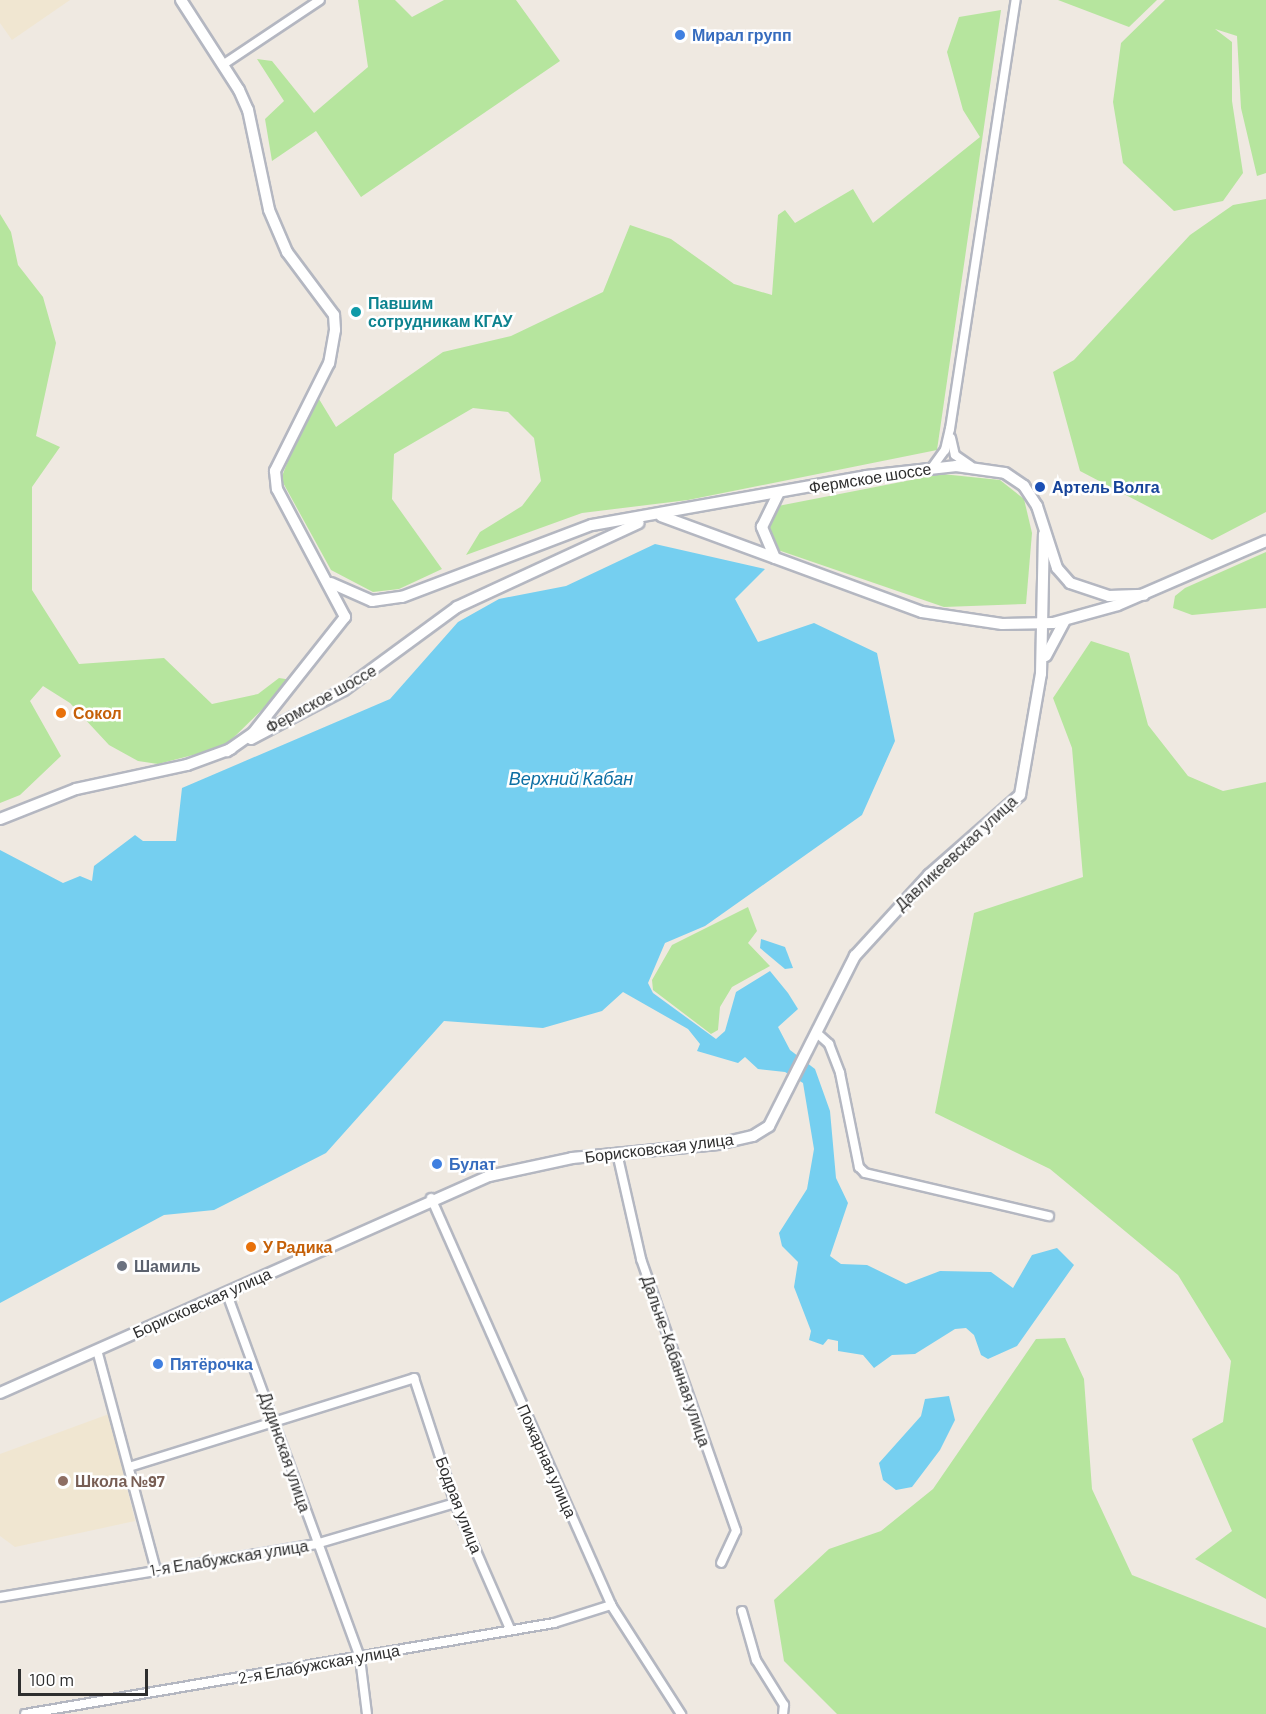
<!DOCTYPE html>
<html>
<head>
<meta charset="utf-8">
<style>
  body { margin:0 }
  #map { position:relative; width:1266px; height:1714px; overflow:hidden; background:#efe9e1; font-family:Barlow,sans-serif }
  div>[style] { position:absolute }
  .education>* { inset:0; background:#f0e6d1 }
  .green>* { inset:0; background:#b6e59e }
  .water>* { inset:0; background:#75cff0 }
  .roads { filter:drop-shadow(2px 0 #b4b7c1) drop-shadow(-2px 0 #b4b7c1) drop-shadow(0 2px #b4b7c1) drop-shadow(0 -2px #b4b7c1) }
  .minor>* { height:8px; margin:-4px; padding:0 4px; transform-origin:4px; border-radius:4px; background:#fff }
  .tertiary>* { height:10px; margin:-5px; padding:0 5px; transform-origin:5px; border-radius:5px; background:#fff }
  .dots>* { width:16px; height:16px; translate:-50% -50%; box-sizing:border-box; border:3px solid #fff; border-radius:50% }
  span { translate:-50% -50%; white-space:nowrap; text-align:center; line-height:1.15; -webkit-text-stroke:5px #fff; paint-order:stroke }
  .shop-label { font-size:16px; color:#366cbe; font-weight:700 }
  .left { translate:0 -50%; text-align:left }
  .culture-label { font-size:16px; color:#0d838f; font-weight:700 }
  .street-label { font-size:16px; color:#2e2e2e }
  .transit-label { font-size:16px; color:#164399; font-weight:700 }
  .food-label { font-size:16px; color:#c56008; font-weight:700 }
  .worship-label { font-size:16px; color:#5b616d; font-weight:700 }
  .education-label { font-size:16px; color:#785e54; font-weight:700 }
  .water-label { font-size:18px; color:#0d6fa3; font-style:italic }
  .scale { position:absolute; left:18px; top:1669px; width:130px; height:27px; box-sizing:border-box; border:3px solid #2e2e2e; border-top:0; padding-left:8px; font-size:18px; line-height:21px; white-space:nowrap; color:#2e2e2e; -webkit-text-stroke:4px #fff; paint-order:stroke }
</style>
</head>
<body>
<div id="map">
  <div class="education">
    <i style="clip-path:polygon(0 0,70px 0,12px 40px,0 23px)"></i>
    <i style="clip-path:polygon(109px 1414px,135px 1521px,15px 1547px,0 1536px,0 1454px)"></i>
  </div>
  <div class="green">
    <i style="clip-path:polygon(358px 0,395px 0,412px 17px,444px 0,516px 0,560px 61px,361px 197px,316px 131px,272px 161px,265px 119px,284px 101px,257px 59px,272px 61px,314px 113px,368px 67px)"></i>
    <i style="clip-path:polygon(1058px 0,1157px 0,1129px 27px)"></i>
    <i style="clip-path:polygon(1165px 0,1266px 0,1266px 173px,1257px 176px,1241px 108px,1237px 36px,1215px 29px,1232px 42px,1232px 101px,1243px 173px,1223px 201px,1174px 211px,1123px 163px,1113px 102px,1121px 43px)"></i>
    <i style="clip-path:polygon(1001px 10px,937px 450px,688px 500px,582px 513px,466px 555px,480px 532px,522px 506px,541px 481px,534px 438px,508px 412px,473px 408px,394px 454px,392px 499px,442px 569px,399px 589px,373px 592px,331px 570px,281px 479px,300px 429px,319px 399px,336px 427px,443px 352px,511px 336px,603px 292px,630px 225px,671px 239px,734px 284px,772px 295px,778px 215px,785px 210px,795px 223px,853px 189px,873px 223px,980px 137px,963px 110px,947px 52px,959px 17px)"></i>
    <i style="clip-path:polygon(1266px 199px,1266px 512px,1212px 540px,1080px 471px,1053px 372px,1074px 360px,1190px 235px,1233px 205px)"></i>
    <i style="clip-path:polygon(0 214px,11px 232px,18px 265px,43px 297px,56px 343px,36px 436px,60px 447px,32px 487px,32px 590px,79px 664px,164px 658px,212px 704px,258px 694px,279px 678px,292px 680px,224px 747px,158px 764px,138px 761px,109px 745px,70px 703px,43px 686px,30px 701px,61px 756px,20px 795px,0 803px)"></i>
    <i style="clip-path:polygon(942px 474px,1000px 480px,1024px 499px,1032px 533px,1026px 604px,944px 607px,775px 549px,769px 528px,778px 506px)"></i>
    <i style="clip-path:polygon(1266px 552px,1266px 608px,1192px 615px,1173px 608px,1175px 596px,1185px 588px)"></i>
    <i style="clip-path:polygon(1091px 641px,1129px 653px,1148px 725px,1188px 776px,1223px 791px,1266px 782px,1266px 1599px,1195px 1559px,1232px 1531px,1192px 1439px,1223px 1422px,1231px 1361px,1178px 1275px,1050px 1169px,935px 1113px,974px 913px,1083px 877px,1072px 748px,1053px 698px)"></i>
    <i style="clip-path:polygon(748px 907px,757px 931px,748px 943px,770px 966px,732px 987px,720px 1007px,718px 1030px,711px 1034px,653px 990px,652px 980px,672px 945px)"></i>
    <i style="clip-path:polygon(1065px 1338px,1084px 1379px,1092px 1489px,1132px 1575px,1266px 1628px,1266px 1714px,837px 1714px,784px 1661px,774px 1600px,829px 1549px,881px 1531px,933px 1489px,1036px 1339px)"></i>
  </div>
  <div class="water">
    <i style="clip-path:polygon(655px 544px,765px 569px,735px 599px,758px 642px,814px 623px,877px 653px,895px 741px,862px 815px,705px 926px,665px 943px,648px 983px,653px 993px,716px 1039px,725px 1031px,736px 992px,770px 971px,788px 993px,798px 1009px,778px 1027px,790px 1050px,815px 1069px,830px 1111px,836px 1178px,848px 1203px,830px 1256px,841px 1264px,867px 1265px,906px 1284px,940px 1271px,991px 1272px,1013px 1288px,1032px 1255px,1057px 1248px,1074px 1265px,1017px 1346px,988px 1359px,981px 1355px,974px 1335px,966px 1328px,955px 1329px,915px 1354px,892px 1355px,874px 1368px,863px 1355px,838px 1351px,838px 1341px,828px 1339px,823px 1345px,809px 1340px,811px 1331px,794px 1287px,798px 1262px,782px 1246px,779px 1233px,807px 1189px,814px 1149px,803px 1083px,785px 1072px,758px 1069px,745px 1057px,738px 1063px,697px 1051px,700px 1044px,688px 1029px,623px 992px,602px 1011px,543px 1028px,444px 1021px,326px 1153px,214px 1210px,164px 1215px,0 1303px,0 850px,63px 883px,80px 876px,92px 881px,94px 866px,135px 835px,143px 841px,176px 841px,182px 788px,390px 699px,458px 622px,499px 599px,566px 586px)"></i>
    <i style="clip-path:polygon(761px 939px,785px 947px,793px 968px,785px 969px,760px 948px)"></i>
    <i style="clip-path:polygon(949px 1396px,955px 1420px,940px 1450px,912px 1487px,896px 1490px,883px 1480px,879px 1463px,921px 1416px,925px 1399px)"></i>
  </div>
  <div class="roads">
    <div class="minor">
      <i style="left:224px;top:64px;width:115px;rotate:-33.7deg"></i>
      <i style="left:951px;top:438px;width:17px;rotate:77deg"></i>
      <i style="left:955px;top:455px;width:19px;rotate:35deg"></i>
      <i style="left:931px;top:469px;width:24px;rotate:-54deg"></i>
      <i style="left:945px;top:450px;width:22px;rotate:-77deg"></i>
      <i style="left:950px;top:429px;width:434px;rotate:-81.3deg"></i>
      <i style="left:818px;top:1034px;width:15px;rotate:42deg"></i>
      <i style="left:829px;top:1044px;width:31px;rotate:69deg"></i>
      <i style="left:840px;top:1073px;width:96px;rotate:78.6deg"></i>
      <i style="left:859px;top:1167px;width:8px;rotate:45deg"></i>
      <i style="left:865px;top:1173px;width:189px;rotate:13.2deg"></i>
      <i style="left:617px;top:1153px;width:109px;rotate:77.2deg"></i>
      <i style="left:641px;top:1259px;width:288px;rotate:70.7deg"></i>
      <i style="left:736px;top:1531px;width:35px;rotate:115deg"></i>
      <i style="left:431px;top:1198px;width:445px;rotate:66.1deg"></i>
      <i style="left:611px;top:1605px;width:130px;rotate:57.3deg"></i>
      <i style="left:227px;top:1294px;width:388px;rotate:69.9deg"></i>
      <i style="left:360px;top:1658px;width:56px;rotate:82.9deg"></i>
      <i style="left:97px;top:1350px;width:228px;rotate:75deg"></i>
      <i style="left:129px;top:1467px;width:299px;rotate:-17.3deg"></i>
      <i style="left:414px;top:1378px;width:132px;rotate:71.8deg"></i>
      <i style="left:455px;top:1503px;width:137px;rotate:66.4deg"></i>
      <i style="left:0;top:1597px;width:320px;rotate:-9.5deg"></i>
      <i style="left:316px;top:1544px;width:145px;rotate:-16.4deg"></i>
      <i style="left:742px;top:1611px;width:51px;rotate:74.1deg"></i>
      <i style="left:756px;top:1660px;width:53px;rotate:58.1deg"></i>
      <i style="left:784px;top:1705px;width:9px;rotate:96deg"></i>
      <i style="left:25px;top:1714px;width:537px;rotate:-9.76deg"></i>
      <i style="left:554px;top:1623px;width:60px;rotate:-17.5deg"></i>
    </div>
    <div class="tertiary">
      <i style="left:181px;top:0;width:107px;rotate:57.2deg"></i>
      <i style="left:239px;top:90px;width:22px;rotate:66deg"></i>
      <i style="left:248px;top:110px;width:102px;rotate:78.1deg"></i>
      <i style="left:269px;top:210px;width:46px;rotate:66.8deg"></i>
      <i style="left:287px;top:252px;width:79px;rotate:53.3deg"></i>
      <i style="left:334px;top:315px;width:15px;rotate:86deg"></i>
      <i style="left:335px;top:330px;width:34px;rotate:100deg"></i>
      <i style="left:329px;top:363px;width:121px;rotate:116.6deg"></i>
      <i style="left:275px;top:471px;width:18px;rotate:84deg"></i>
      <i style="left:277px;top:489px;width:145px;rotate:62deg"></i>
      <i style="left:345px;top:617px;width:148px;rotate:128.4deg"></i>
      <i style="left:253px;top:733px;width:32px;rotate:145deg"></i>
      <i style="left:661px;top:516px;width:278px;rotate:20.2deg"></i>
      <i style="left:922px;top:612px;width:81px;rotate:8.5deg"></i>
      <i style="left:1002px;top:624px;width:51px;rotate:-1.1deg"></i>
      <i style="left:1053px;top:623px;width:67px;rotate:-15.5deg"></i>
      <i style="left:1118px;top:605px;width:161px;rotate:-23.4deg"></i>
      <i style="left:775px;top:558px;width:34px;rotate:-113deg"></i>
      <i style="left:762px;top:527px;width:37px;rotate:-64deg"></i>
      <i style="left:331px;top:583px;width:45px;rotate:23.7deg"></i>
      <i style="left:372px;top:601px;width:30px;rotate:-8deg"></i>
      <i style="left:402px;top:597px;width:203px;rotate:-20.8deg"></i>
      <i style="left:592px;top:525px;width:278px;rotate:-10.1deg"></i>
      <i style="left:866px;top:476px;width:91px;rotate:-6.3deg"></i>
      <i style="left:956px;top:466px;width:49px;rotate:8.1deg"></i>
      <i style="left:1005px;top:473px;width:23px;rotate:34deg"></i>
      <i style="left:1024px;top:486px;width:24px;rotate:57deg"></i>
      <i style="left:1037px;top:506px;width:65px;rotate:72.1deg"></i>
      <i style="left:1057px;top:568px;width:20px;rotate:49deg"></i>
      <i style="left:1070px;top:583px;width:41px;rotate:18.4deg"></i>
      <i style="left:1109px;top:596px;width:35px;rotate:-2deg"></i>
      <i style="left:1046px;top:656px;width:40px;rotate:-62deg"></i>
      <i style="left:251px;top:739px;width:105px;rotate:-27.8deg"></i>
      <i style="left:344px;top:690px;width:140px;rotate:-36.3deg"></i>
      <i style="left:457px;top:607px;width:200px;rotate:-24.8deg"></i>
      <i style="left:0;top:819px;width:82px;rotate:-21.5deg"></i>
      <i style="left:76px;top:789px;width:114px;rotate:-12.2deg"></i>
      <i style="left:187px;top:765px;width:47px;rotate:-20deg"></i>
      <i style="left:0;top:1393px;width:535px;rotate:-23.93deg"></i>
      <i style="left:489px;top:1176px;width:85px;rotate:-12.2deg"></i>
      <i style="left:572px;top:1158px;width:147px;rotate:-5.5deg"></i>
      <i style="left:718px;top:1144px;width:36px;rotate:-13deg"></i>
      <i style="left:753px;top:1136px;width:19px;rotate:-32deg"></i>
      <i style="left:769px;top:1126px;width:191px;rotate:-63.2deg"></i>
      <i style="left:855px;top:956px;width:110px;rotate:-47.6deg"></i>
      <i style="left:929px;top:875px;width:121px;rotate:-41.3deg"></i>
      <i style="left:1020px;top:795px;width:123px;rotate:-80.2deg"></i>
      <i style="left:1041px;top:674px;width:140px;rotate:-88.8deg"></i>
    </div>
  </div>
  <div class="dots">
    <i style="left:680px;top:35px;background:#3f7fe0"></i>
    <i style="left:356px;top:312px;background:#0f9aa8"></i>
    <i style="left:1040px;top:487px;background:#1a4fb4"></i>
    <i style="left:61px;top:713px;background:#e8710a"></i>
    <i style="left:437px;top:1164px;background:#3f7fe0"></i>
    <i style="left:251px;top:1247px;background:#e8710a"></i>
    <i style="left:122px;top:1266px;background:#6b7280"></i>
    <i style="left:158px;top:1364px;background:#3f7fe0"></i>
    <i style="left:63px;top:1481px;background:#8d6e63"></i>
  </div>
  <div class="shop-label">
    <span class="left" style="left:692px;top:35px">Мирал групп</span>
    <span class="left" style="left:449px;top:1164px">Булат</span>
    <span class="left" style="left:170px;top:1364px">Пятёрочка</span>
  </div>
  <div class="culture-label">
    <span class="left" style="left:368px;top:312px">Павшим<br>сотрудникам КГАУ</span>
  </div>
  <div class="street-label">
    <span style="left:870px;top:478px;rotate:-9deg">Фермское шоссе</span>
    <span style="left:321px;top:699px;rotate:-29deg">Фермское шоссе</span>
    <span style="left:956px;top:853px;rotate:-43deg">Давликеевская улица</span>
    <span style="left:659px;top:1148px;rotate:-7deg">Борисковская улица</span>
    <span style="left:202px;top:1303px;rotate:-24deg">Борисковская улица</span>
    <span style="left:676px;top:1361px;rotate:71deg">Дальне-Кабанная улица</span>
    <span style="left:285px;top:1452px;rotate:71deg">Дудинская улица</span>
    <span style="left:547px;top:1461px;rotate:66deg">Пожарная улица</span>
    <span style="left:459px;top:1505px;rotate:69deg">Бодрая улица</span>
    <span style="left:229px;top:1558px;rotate:-9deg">1-я Елабужская улица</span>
    <span style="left:319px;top:1664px;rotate:-10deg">2-я Елабужская улица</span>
  </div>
  <div class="transit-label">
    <span class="left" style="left:1052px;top:487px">Артель Волга</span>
  </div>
  <div class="food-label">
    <span class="left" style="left:73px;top:713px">Сокол</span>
    <span class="left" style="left:263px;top:1247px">У Радика</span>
  </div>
  <div class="worship-label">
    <span class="left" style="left:134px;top:1266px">Шамиль</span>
  </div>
  <div class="education-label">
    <span class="left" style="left:75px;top:1481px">Школа №97</span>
  </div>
  <div class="water-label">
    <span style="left:571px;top:778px">Верхний Кабан</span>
  </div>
  <div class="scale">100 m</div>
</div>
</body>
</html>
